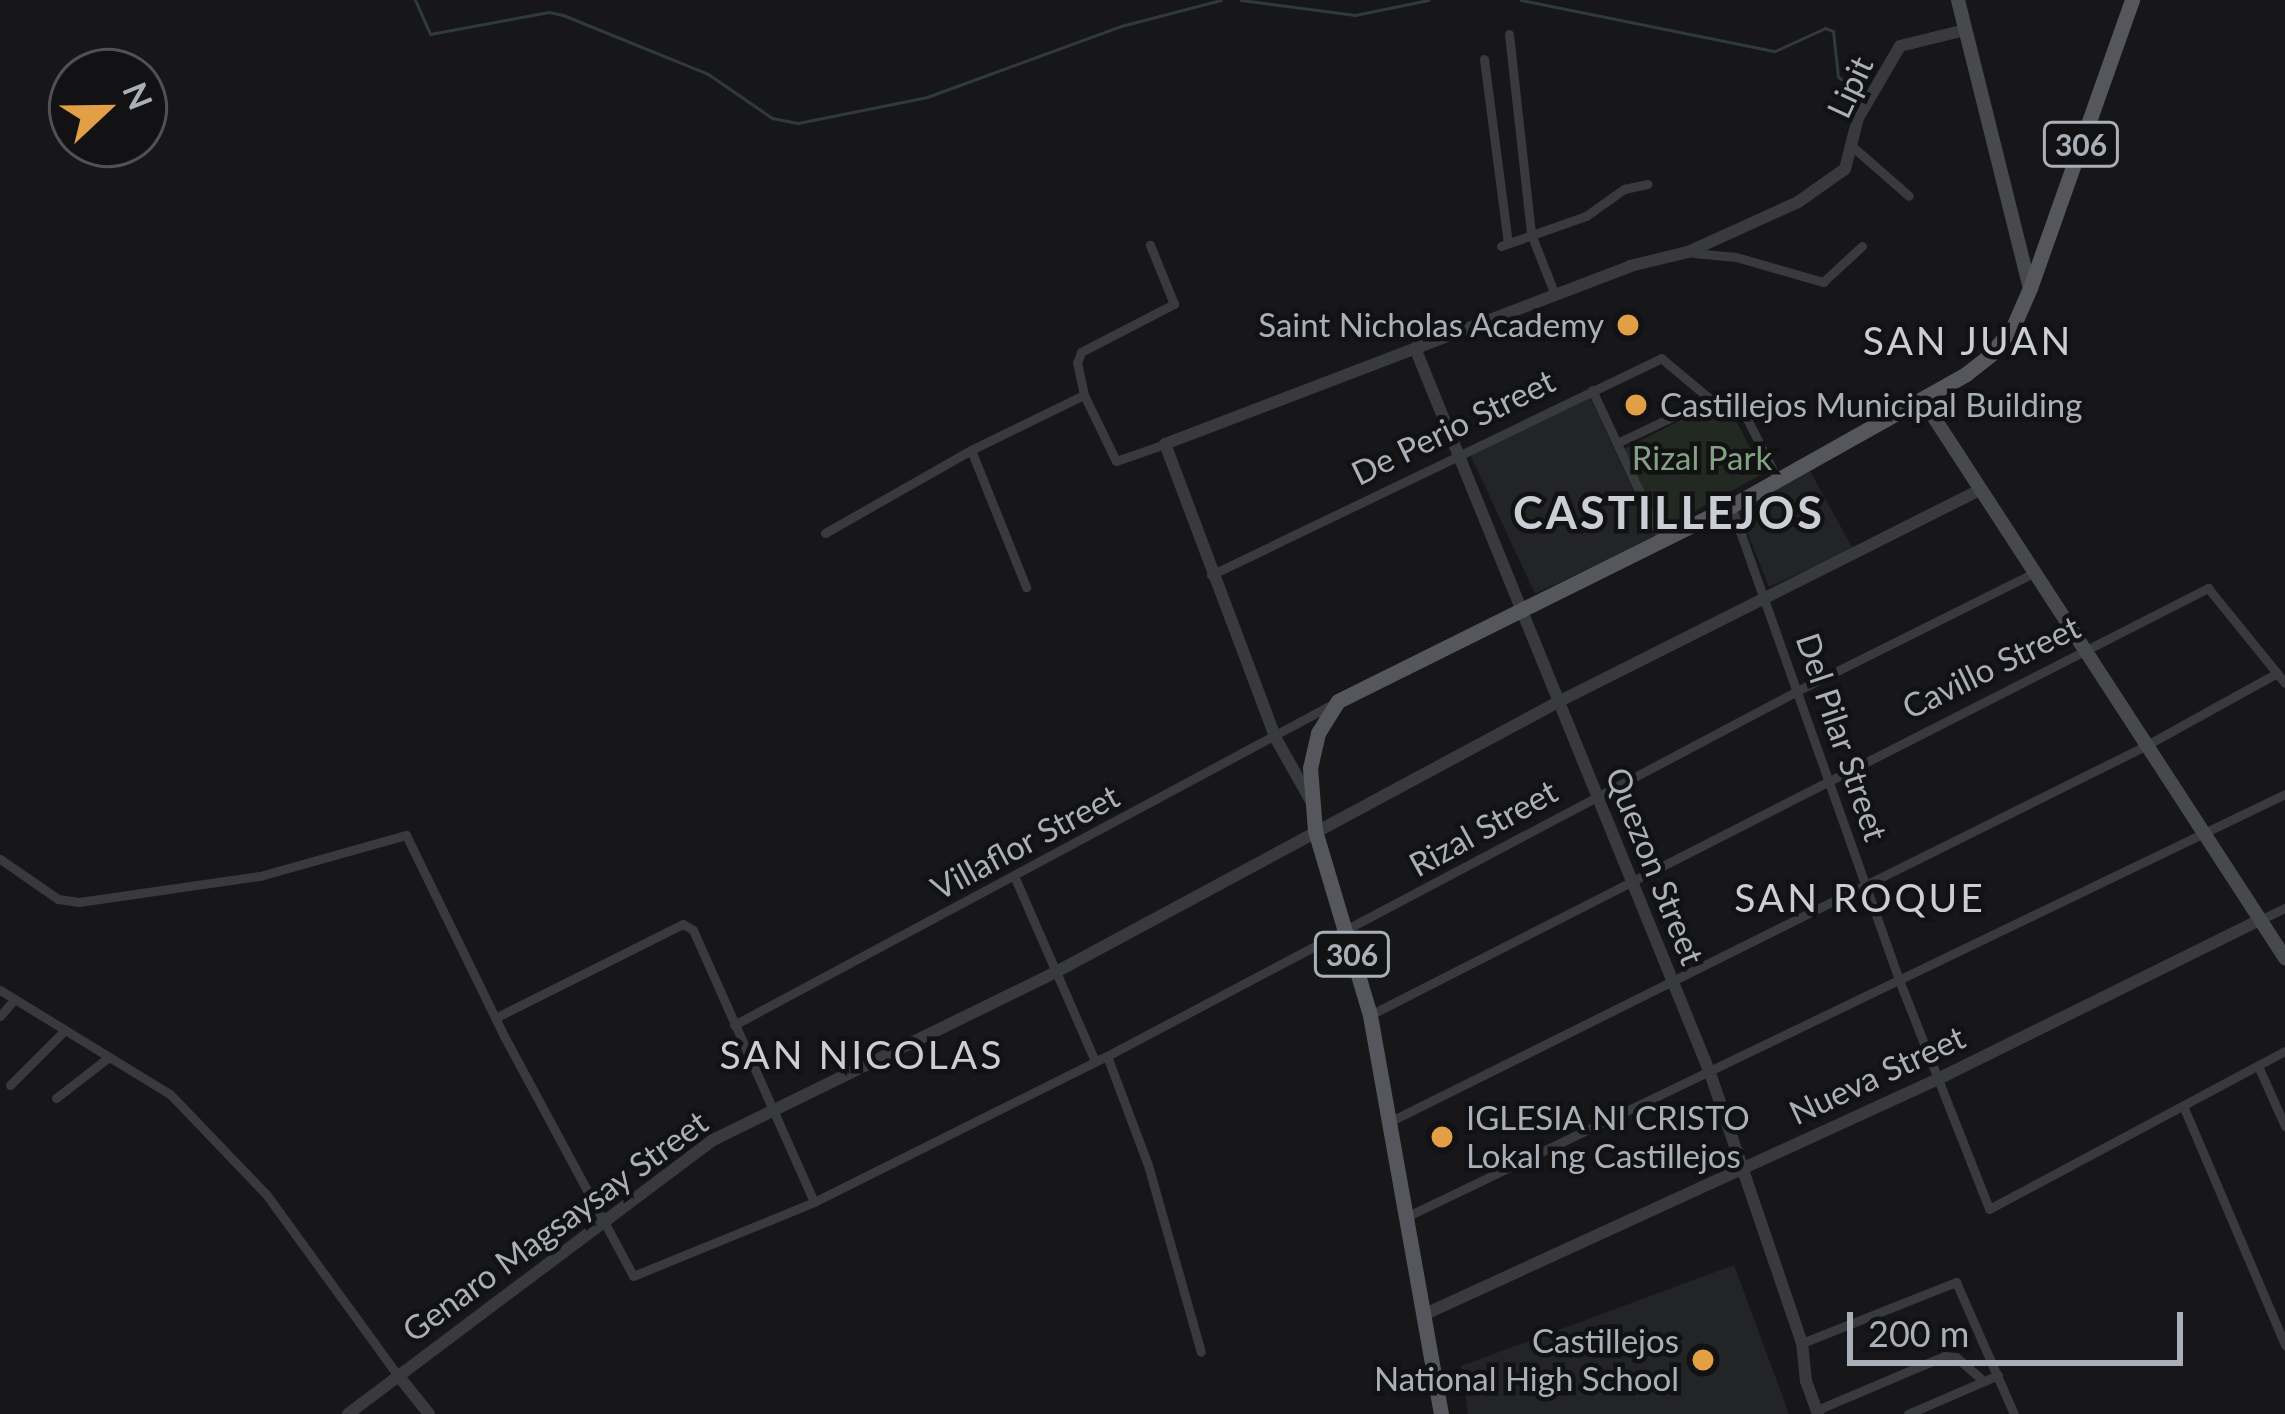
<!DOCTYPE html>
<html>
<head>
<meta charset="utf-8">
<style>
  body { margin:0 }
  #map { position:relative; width:2285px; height:1414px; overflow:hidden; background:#171719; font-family:Lato,sans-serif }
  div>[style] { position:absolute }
  .built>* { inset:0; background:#232426; transform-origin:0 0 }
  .green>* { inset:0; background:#222922 }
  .stream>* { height:3px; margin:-1.5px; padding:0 1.5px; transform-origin:1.5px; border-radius:1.5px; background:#30393e }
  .minor>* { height:9px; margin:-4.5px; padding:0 4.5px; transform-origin:4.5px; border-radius:4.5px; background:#393a3e }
  .tertiary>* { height:12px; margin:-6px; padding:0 6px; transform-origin:6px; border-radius:6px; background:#393a3e }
  .secondary>* { height:14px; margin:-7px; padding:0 7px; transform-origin:7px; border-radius:7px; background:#47494d }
  .primary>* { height:15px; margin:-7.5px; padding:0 7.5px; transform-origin:7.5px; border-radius:7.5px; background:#55575c }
  .dots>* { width:33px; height:33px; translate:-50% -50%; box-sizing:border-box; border:6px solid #121214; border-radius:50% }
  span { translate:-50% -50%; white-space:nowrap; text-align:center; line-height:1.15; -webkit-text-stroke:9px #121214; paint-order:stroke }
  .shield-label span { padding:3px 9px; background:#121214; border:3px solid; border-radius:9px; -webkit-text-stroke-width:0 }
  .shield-label { font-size:30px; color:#aab0b8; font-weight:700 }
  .street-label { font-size:33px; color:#aab0b8 }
  .poi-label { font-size:33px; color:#aab0b8 }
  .right { translate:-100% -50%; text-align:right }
  .left { translate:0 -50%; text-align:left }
  .park-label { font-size:33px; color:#84a183 }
  .quarter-label { font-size:39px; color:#cbced4; letter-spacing:3px }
  .district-label { font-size:45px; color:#cbced4; font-weight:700; letter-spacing:3px }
  .north { position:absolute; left:48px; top:48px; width:120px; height:120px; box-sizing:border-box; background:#121214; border:3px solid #4f5156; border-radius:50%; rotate:68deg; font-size:33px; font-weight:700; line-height:48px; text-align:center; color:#aab0b8 }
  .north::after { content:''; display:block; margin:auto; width:42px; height:54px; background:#e39f46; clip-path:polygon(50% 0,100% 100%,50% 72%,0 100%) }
  .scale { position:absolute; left:1847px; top:1312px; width:336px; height:54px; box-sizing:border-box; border:6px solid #aab0b8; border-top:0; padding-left:15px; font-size:36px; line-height:42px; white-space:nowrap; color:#aab0b8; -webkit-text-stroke:9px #121214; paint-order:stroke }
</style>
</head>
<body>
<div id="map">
  <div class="built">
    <i style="left:1590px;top:397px;width:155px;height:133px;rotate:65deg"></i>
    <i style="clip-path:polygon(1810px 471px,1853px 549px,1769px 587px,1738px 510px)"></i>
    <i style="clip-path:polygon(1734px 1265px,1789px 1414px,1468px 1414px,1461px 1366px)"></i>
  </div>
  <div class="green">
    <i style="clip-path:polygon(1710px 405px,1730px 410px,1764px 473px,1661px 530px,1622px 450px)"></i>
  </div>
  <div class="stream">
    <i style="left:415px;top:0;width:37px;rotate:66deg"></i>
    <i style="left:430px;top:34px;width:121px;rotate:-10.5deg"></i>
    <i style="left:549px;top:12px;width:14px;rotate:12deg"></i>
    <i style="left:563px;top:15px;width:157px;rotate:22.1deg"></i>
    <i style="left:708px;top:74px;width:78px;rotate:34.5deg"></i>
    <i style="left:772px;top:118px;width:26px;rotate:11deg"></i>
    <i style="left:798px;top:123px;width:132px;rotate:-11.4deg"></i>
    <i style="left:927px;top:97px;width:207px;rotate:-20.1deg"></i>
    <i style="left:1121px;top:26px;width:103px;rotate:-14.6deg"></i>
    <i style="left:1241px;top:0;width:115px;rotate:7.5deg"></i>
    <i style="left:1355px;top:15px;width:75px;rotate:-11.6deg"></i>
    <i style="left:1521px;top:0;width:259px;rotate:11.4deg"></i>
    <i style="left:1775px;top:51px;width:55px;rotate:-24.7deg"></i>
    <i style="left:1825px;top:28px;width:9px;rotate:21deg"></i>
    <i style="left:1833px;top:31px;width:46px;rotate:83.8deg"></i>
    <i style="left:1838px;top:77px;width:23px;rotate:31deg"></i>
  </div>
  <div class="minor">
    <i style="left:1509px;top:34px;width:201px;rotate:83.7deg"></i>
    <i style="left:1531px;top:234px;width:66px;rotate:68.5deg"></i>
    <i style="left:1484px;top:59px;width:186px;rotate:82.6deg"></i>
    <i style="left:1853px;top:147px;width:74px;rotate:41.2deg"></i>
    <i style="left:1501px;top:246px;width:90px;rotate:-19.4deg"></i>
    <i style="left:1586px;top:216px;width:47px;rotate:-35.4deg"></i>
    <i style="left:1624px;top:189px;width:24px;rotate:-12deg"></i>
    <i style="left:1693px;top:253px;width:43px;rotate:5.3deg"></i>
    <i style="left:1736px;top:257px;width:91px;rotate:16deg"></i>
    <i style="left:1823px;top:282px;width:53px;rotate:-42.7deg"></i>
    <i style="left:1592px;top:390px;width:168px;rotate:65deg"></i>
    <i style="left:1084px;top:395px;width:73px;rotate:64.1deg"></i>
    <i style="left:1116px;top:461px;width:52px;rotate:-19.1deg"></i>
    <i style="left:1617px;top:443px;width:103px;rotate:-25.3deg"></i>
    <i style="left:1710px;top:399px;width:27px"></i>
    <i style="left:1737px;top:399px;width:91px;rotate:63.2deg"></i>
    <i style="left:971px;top:450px;width:148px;rotate:68.1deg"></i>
    <i style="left:1731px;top:506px;width:503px;rotate:70.48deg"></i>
    <i style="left:1899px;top:980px;width:246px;rotate:68.5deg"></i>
    <i style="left:1989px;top:1209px;width:336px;rotate:-28.1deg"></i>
    <i style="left:825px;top:533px;width:168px;rotate:-29.6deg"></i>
    <i style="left:971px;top:450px;width:126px;rotate:-26deg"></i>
    <i style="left:1084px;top:395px;width:33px;rotate:-102deg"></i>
    <i style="left:1077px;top:363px;width:12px;rotate:-70deg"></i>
    <i style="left:1081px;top:352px;width:105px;rotate:-27.3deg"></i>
    <i style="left:1174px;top:304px;width:64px;rotate:-112.1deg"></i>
    <i style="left:1211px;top:575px;width:500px;rotate:-25.7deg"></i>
    <i style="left:1661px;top:358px;width:64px;rotate:39.9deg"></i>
    <i style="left:0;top:859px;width:70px;rotate:34.6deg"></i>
    <i style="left:58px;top:899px;width:21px;rotate:8deg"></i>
    <i style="left:79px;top:902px;width:183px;rotate:-8.2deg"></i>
    <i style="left:260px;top:876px;width:152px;rotate:-15.7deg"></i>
    <i style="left:406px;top:835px;width:224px;rotate:64deg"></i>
    <i style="left:504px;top:1036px;width:272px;rotate:61.7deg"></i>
    <i style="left:633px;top:1276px;width:196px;rotate:-22.2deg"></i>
    <i style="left:814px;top:1202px;width:327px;rotate:-26.5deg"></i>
    <i style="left:1107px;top:1056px;width:783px;rotate:-27.87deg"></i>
    <i style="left:1799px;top:690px;width:260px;rotate:-26.5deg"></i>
    <i style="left:1015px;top:878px;width:200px;rotate:66.4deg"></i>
    <i style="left:2260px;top:920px;width:28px;rotate:-26deg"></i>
    <i style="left:0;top:990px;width:199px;rotate:31.5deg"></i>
    <i style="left:170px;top:1094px;width:139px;rotate:46.2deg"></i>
    <i style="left:266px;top:1194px;width:223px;rotate:54deg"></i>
    <i style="left:1370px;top:1015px;width:941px;rotate:-27deg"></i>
    <i style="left:2208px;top:588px;width:122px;rotate:51deg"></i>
    <i style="left:0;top:1016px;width:20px;rotate:-49deg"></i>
    <i style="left:495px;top:1018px;width:210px;rotate:-26.6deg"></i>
    <i style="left:683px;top:924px;width:12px;rotate:31deg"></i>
    <i style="left:693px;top:930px;width:298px;rotate:66deg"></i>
    <i style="left:734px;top:1025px;width:680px;rotate:-28.19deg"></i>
    <i style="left:1107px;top:1056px;width:116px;rotate:69.4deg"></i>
    <i style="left:1148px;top:1165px;width:194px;rotate:74.2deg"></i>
    <i style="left:2258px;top:1066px;width:66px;rotate:65.8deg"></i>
    <i style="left:10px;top:1085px;width:74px;rotate:-45deg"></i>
    <i style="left:56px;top:1098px;width:67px;rotate:-37.7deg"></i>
    <i style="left:2184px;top:1108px;width:258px;rotate:66.9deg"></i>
    <i style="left:1389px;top:1122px;width:844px;rotate:-26.44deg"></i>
    <i style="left:2145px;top:746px;width:151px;rotate:-28.9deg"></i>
    <i style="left:1406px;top:1217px;width:975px;rotate:-25.7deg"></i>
    <i style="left:1802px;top:1343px;width:166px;rotate:-21.6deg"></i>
    <i style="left:1956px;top:1282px;width:144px;rotate:66.3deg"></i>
    <i style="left:1817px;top:1410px;width:138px;rotate:-23deg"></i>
    <i style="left:1944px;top:1356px;width:12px;rotate:5deg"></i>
    <i style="left:1956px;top:1357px;width:37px;rotate:41deg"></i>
    <i style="left:1908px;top:1414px;width:98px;rotate:-23.4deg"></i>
  </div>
  <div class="tertiary">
    <i style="left:1415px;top:348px;width:783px;rotate:67.86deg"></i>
    <i style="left:1710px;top:1073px;width:285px;rotate:71.2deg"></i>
    <i style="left:1802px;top:1343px;width:38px;rotate:84deg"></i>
    <i style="left:1806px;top:1381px;width:35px;rotate:70deg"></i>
    <i style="left:1310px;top:799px;width:69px;rotate:-119.5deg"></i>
    <i style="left:1276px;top:739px;width:315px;rotate:-110.6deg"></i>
    <i style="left:1165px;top:444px;width:498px;rotate:-20.9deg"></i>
    <i style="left:1630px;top:266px;width:60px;rotate:-13.6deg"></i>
    <i style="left:1688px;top:252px;width:121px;rotate:-24.4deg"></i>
    <i style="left:1798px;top:202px;width:57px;rotate:-35.1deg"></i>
    <i style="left:1845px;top:169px;width:53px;rotate:-75.7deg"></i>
    <i style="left:1858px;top:118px;width:83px;rotate:-59.7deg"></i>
    <i style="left:1900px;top:46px;width:67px;rotate:-13.8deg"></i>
    <i style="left:1423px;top:1315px;width:566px;rotate:-24.62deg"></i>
    <i style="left:1938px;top:1079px;width:359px;rotate:-26.3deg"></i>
    <i style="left:397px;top:1374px;width:51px;rotate:51.3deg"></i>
    <i style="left:348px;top:1414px;width:454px;rotate:-36.9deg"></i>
    <i style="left:711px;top:1141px;width:384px;rotate:-26.1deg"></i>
    <i style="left:1056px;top:972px;width:572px;rotate:-28.27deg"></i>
    <i style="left:1560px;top:701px;width:469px;rotate:-26.7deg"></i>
  </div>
  <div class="secondary">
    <i style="left:1958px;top:0;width:297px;rotate:76deg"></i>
    <i style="left:1922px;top:399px;width:667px;rotate:57deg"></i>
  </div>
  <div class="primary">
    <i style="left:1441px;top:1414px;width:405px;rotate:-100.1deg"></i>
    <i style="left:1370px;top:1015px;width:193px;rotate:-106.6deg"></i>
    <i style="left:1315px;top:830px;width:62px;rotate:-94.6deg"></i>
    <i style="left:1310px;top:768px;width:36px;rotate:-77deg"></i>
    <i style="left:1318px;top:733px;width:38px;rotate:-58deg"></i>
    <i style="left:1338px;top:701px;width:439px;rotate:-26.4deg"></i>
    <i style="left:1731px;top:506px;width:270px;rotate:-29.3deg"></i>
    <i style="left:1966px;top:374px;width:31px;rotate:-38deg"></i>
    <i style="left:1990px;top:355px;width:36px;rotate:-51deg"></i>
    <i style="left:2013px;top:327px;width:43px;rotate:-66.4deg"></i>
    <i style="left:2030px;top:288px;width:306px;rotate:-70.5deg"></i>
  </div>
  <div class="dots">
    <i style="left:1628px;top:325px;background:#e39f46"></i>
    <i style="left:1636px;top:405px;background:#e39f46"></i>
    <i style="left:1442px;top:1137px;background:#e39f46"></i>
    <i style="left:1703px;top:1360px;background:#e39f46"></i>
  </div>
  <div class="shield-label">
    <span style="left:2081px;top:144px">306</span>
    <span style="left:1352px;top:954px">306</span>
  </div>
  <div class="street-label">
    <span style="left:1850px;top:87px;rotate:-65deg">Lipit</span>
    <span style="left:1453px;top:427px;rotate:-26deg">De Perio Street</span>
    <span style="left:1991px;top:667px;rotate:-26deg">Cavillo Street</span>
    <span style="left:1842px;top:737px;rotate:71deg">Del Pilar Street</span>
    <span style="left:1483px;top:828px;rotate:-29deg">Rizal Street</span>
    <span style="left:1025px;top:842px;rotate:-28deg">Villaflor Street</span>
    <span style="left:1655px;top:866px;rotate:68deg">Quezon Street</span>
    <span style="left:1877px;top:1075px;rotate:-25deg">Nueva Street</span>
    <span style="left:555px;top:1226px;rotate:-36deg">Genaro Magsaysay Street</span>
  </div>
  <div class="poi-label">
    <span class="right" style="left:1604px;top:325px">Saint Nicholas Academy</span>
    <span class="left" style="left:1660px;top:405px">Castillejos Municipal Building</span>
    <span class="left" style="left:1466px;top:1137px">IGLESIA NI CRISTO<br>Lokal ng Castillejos</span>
    <span class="right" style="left:1679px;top:1360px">Castillejos<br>National High School</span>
  </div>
  <div class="park-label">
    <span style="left:1702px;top:458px">Rizal Park</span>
  </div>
  <div class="quarter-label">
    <span style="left:1968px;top:340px">SAN JUAN</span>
    <span style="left:1860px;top:897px">SAN ROQUE</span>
    <span style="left:862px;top:1054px">SAN NICOLAS</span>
  </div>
  <div class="district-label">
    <span style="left:1669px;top:513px">CASTILLEJOS</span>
  </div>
  <div class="north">N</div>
  <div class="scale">200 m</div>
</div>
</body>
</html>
